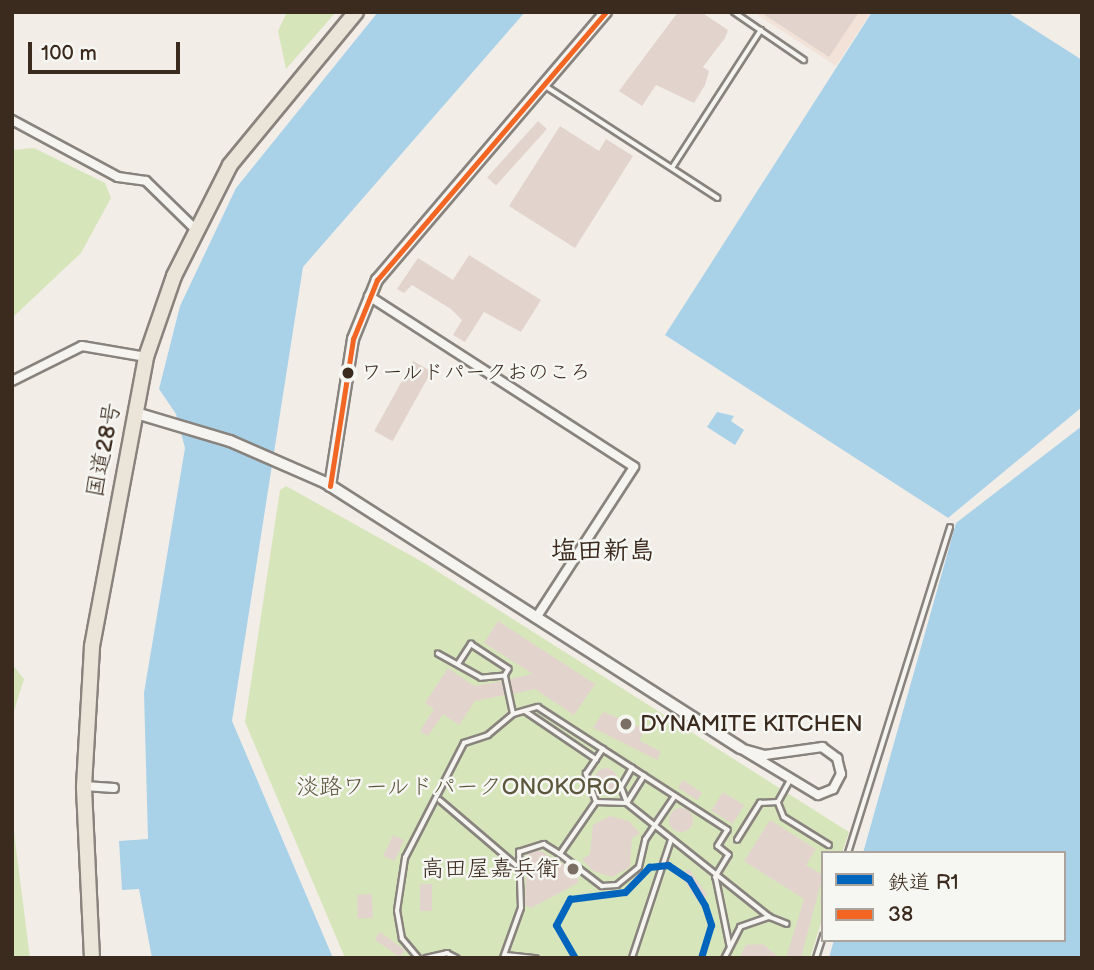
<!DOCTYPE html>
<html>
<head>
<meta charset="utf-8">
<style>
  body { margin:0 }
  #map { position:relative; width:1094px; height:970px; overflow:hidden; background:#f3ede8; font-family:"Balsamiq Sans","Klee One",sans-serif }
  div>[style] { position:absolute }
  .built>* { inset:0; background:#f2e2d8 }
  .green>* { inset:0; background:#d7e5bb }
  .water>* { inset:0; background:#a9d2e9 }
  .pier>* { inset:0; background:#f3ede8 }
  .building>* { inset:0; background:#e2d4cd; transform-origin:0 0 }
  .round { border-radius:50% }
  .roads { filter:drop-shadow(2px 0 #89837e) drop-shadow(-2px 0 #89837e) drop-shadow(0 2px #89837e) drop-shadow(0 -2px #89837e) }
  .lane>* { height:3.5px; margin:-1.75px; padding:0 1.75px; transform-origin:1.75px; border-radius:1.75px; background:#f5f4f1 }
  .street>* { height:8px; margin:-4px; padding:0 4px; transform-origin:4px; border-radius:4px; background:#f5f4f1 }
  .secondary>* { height:10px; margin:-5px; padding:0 5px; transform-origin:5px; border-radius:5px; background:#f5f4f1 }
  .highway>* { height:14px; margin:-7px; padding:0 7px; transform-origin:7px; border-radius:7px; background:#eae5d8 }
  .bus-1>* { height:5px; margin:-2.5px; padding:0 2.5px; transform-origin:2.5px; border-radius:2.5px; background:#f26522 }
  .rail-1>* { height:7px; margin:-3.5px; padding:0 3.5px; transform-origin:3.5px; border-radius:3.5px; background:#0065bd }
  .dots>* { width:19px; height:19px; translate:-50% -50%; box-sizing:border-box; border:4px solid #f6f6f2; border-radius:50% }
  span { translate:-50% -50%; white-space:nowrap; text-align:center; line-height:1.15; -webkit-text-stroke:5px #f6f6f2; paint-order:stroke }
  .bus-label { font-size:21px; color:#3b2a1e }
  .left { translate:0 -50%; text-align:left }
  .street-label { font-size:23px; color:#3b2a1e }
  .poi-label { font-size:23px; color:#3b2a1e }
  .right { translate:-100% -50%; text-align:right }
  .park-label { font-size:23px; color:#5c573c }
  .quarter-label { font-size:26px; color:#3b2a1e; font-weight:700 }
  .frame { position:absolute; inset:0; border:14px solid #3b2a1e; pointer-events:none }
  .legend { position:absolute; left:821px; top:851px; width:245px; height:91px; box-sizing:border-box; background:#f6f6f2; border:2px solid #aba49d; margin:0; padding:9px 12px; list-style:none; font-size:21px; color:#3b2a1e }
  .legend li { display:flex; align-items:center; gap:14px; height:35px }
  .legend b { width:35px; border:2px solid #aba49d }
  .scale { position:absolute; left:28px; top:42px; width:152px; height:32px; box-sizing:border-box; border:4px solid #3b2a1e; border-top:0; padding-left:9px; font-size:21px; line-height:24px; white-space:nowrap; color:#3b2a1e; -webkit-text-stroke:5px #f6f6f2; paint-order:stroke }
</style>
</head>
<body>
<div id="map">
  <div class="built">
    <i style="clip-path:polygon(753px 12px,871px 12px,836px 66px)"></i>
  </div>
  <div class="green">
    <i style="clip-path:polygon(287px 12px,336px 12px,286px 69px,278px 31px)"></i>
    <i style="clip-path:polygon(34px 148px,105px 183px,111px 198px,81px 253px,12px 318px,12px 150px)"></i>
    <i style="clip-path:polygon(286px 486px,426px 564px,849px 832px,842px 853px,823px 853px,823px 917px,810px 958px,345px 958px,245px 722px,280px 490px)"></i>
    <i style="clip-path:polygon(12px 664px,24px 679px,12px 717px)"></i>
    <i style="clip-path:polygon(12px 810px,15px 840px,30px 958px,12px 958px)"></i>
  </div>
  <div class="water">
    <i style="clip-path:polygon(378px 12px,525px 12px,303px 267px,232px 721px,333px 958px,152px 958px,139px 889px,122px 890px,119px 841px,148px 839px,144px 693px,185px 448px,176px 414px,159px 389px,180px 306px,236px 188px)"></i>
    <i style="clip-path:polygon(872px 12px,1007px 12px,1082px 60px,1082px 958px,829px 958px,834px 940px,1064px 940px,1064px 853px,863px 853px,956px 523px,665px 335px)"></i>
    <i style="clip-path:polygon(717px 412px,734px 416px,731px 421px,744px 430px,735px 445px,707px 427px)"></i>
  </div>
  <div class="pier">
    <i style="clip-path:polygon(1082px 407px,1082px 426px,956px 523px,948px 518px)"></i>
  </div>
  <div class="building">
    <i style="clip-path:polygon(678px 12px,701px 12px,728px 30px,725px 38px,703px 67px,709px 71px,705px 85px,694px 103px,656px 85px,642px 106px,619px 91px)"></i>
    <i style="clip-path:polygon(760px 12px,859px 12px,829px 57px)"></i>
    <i style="left:538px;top:121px;width:12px;height:76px;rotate:42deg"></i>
    <i style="clip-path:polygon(560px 126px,599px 151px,606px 139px,633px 156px,575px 248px,509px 206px)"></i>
    <i style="clip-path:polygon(469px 255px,541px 300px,521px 332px,484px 312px,465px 342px,453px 335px,462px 320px,451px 309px,412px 285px,404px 293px,397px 289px,418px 258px,453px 280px)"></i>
    <i style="left:413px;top:361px;width:21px;height:80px;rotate:29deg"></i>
    <i style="clip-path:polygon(498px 621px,595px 684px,574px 715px,535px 689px,513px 694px,510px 679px,533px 674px,484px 643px)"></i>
    <i style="clip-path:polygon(448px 668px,474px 686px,502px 681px,505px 695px,475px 701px,459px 725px,443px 714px,428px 736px,420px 731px,434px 709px,425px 703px)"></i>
    <i style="clip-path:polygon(603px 712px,646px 729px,639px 740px,661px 752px,657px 760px,593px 728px)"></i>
    <i class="round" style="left:595px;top:768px;width:22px;height:22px"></i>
    <i style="left:683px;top:780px;width:23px;height:9px;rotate:34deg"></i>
    <i style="left:723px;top:792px;width:25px;height:22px;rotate:32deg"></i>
    <i class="round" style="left:669px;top:808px;width:24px;height:24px"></i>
    <i style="clip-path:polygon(610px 816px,629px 821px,640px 834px,632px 838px,630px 867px,612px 877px,593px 871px,582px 859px,590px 854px,593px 825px)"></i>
    <i style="clip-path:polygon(770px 820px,816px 849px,806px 865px,823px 875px,801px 958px,786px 958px,804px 899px,744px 861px)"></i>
    <i style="left:393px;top:835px;width:12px;height:23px;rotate:24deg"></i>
    <i style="clip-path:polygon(539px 850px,578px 873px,578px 883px,531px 908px,525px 905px,527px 854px)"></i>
    <i style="left:689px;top:869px;width:32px;height:11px;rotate:55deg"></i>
    <i style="left:420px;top:884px;width:12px;height:27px"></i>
    <i style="left:372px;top:894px;width:24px;height:15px;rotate:88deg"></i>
    <i style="left:380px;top:932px;width:31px;height:9px;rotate:36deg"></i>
    <i style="clip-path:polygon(763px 944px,780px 958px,739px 958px,746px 945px)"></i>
  </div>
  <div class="roads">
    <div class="lane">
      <i style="left:734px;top:12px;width:85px;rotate:34.4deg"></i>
      <i style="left:544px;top:85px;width:207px;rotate:33deg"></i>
      <i style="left:672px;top:168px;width:164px;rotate:-57.2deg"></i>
      <i style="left:458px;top:664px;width:24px;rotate:-57deg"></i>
      <i style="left:471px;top:644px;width:45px;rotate:33.3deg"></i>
      <i style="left:509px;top:669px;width:8px;rotate:120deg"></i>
      <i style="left:525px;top:711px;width:86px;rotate:34.1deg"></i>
      <i style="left:513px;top:714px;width:26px;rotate:-16deg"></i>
      <i style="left:538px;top:707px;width:226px;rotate:32.9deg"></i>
      <i style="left:728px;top:830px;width:19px;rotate:122deg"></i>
      <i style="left:718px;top:846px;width:14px;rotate:39deg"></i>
      <i style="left:729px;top:855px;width:26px;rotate:121deg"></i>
      <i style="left:716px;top:877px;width:70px;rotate:78.5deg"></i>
      <i style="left:440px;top:800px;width:100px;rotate:40.5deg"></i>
      <i style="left:596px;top:802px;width:30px;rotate:-110deg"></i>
      <i style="left:586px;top:774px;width:30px;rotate:-56deg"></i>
      <i style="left:778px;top:802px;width:16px;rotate:68deg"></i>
      <i style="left:784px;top:817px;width:53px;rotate:31.9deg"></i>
      <i style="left:627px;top:803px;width:17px;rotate:-111deg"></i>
      <i style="left:621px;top:787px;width:22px;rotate:-60deg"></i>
      <i style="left:627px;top:803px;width:32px;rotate:-58deg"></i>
      <i style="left:737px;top:840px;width:44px;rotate:-58.1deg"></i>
      <i style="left:760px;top:803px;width:18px;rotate:-3deg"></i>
      <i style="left:778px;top:802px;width:23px;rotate:-61deg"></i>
      <i style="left:848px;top:853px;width:341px;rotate:-72.6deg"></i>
      <i style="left:560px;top:854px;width:53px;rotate:37.3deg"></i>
      <i style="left:602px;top:886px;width:15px;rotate:-4deg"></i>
      <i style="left:617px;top:885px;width:28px;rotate:-39deg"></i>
      <i style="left:639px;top:867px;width:28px;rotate:-77deg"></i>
      <i style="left:645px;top:840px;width:53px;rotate:-55.7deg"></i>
      <i style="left:770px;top:917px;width:18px;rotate:22deg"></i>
      <i style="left:506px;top:955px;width:30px;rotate:6deg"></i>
      <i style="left:418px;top:958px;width:25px;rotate:-130deg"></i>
      <i style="left:402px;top:939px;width:28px;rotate:-100deg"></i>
      <i style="left:397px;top:911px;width:54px;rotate:-81.4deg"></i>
      <i style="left:405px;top:858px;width:129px;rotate:-62.8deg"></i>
      <i style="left:464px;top:743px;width:25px;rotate:-18deg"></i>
      <i style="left:488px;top:735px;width:33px;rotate:-40deg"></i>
      <i style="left:513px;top:714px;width:39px;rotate:-102deg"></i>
      <i style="left:505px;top:676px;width:24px;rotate:175deg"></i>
      <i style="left:481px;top:678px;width:49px;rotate:-150.8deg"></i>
      <i style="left:426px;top:958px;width:22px;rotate:-13deg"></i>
      <i style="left:447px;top:953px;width:11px;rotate:27deg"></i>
      <i style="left:503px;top:958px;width:53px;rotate:-70.2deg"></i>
      <i style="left:521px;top:908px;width:56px;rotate:-92deg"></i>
      <i style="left:519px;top:852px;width:26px;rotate:-18deg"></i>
      <i style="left:544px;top:844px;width:19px;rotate:32deg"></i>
      <i style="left:560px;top:854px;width:63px;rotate:-55.3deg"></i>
      <i style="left:596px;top:802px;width:31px;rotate:2deg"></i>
      <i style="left:627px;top:803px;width:183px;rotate:38.6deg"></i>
      <i style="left:770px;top:917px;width:31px;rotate:161deg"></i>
      <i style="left:741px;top:927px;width:35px;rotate:117deg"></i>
      <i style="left:632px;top:958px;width:124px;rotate:-71.7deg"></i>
      <i style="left:816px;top:958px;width:23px;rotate:-72deg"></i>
    </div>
    <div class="street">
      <i style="left:12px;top:120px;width:120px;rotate:28.3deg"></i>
      <i style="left:118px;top:177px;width:28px;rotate:8deg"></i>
      <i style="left:146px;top:181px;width:70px;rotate:44.4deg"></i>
      <i style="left:369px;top:296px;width:315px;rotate:32.8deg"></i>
      <i style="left:634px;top:467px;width:180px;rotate:123deg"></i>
      <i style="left:12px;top:381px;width:78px;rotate:-26.6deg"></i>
      <i style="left:82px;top:346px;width:65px;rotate:9.8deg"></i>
      <i style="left:822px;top:747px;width:19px;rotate:36deg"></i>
      <i style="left:837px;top:758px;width:16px;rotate:76deg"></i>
      <i style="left:841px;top:774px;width:17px;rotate:118deg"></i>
      <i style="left:833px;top:789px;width:16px;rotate:158deg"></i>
      <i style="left:818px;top:795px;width:91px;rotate:-148.9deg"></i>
      <i style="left:740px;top:748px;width:26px;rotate:16deg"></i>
      <i style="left:765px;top:755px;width:58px;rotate:-8deg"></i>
      <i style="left:84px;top:786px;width:30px;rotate:4deg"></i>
    </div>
    <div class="secondary">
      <i style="left:136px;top:413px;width:98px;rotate:16.6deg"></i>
      <i style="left:230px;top:441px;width:105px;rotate:23.6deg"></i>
      <i style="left:326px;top:483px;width:492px;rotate:32.6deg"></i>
      <i style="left:330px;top:486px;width:149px;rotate:-81.1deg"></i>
      <i style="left:353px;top:339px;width:64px;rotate:-67.9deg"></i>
      <i style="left:377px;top:280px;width:353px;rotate:-49.5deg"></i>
    </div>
    <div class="highway">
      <i style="left:92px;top:958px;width:172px;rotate:-92.7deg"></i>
      <i style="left:84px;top:786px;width:140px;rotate:-86.7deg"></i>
      <i style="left:92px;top:646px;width:294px;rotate:-79.4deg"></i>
      <i style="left:146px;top:357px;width:86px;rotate:-70.9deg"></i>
      <i style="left:174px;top:276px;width:124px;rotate:-63.2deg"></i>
      <i style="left:230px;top:165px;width:198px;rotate:-50.5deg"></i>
    </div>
  </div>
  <div class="bus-1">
    <i style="left:330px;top:486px;width:149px;rotate:-81.1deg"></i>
    <i style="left:353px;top:339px;width:64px;rotate:-67.9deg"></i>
    <i style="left:377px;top:280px;width:353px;rotate:-49.5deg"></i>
  </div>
  <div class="rail-1">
    <i style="left:575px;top:958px;width:38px;rotate:-120deg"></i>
    <i style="left:556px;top:925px;width:30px;rotate:-62deg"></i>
    <i style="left:570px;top:899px;width:55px;rotate:-7.3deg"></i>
    <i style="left:625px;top:892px;width:35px;rotate:-46deg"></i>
    <i style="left:649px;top:867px;width:19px;rotate:-6deg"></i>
    <i style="left:668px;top:865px;width:25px;rotate:34deg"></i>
    <i style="left:689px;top:879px;width:31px;rotate:59deg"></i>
    <i style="left:705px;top:906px;width:20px;rotate:72deg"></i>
    <i style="left:711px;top:925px;width:34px;rotate:107deg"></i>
  </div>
  <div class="dots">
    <i style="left:348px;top:373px;background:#3b2a1e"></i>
    <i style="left:626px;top:724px;background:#7b6e65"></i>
    <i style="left:573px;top:869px;background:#7b6e65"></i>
  </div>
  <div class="bus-label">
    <span class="left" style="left:361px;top:373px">ワールドパークおのころ</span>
  </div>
  <div class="street-label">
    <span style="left:104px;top:450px;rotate:-79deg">国道28号</span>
  </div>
  <div class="poi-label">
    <span class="left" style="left:640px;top:724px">DYNAMITE KITCHEN</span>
    <span class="right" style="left:559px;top:869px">高田屋嘉兵衛</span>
  </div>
  <div class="park-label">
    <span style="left:458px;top:787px">淡路ワールドパークONOKORO</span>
  </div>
  <div class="quarter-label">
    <span style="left:603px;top:552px">塩田新島</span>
  </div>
  <div class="frame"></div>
  <ul class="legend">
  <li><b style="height:9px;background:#0065bd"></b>鉄道 R1</li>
  <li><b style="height:9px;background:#f26522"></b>38</li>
  </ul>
  <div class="scale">100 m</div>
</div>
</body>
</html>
